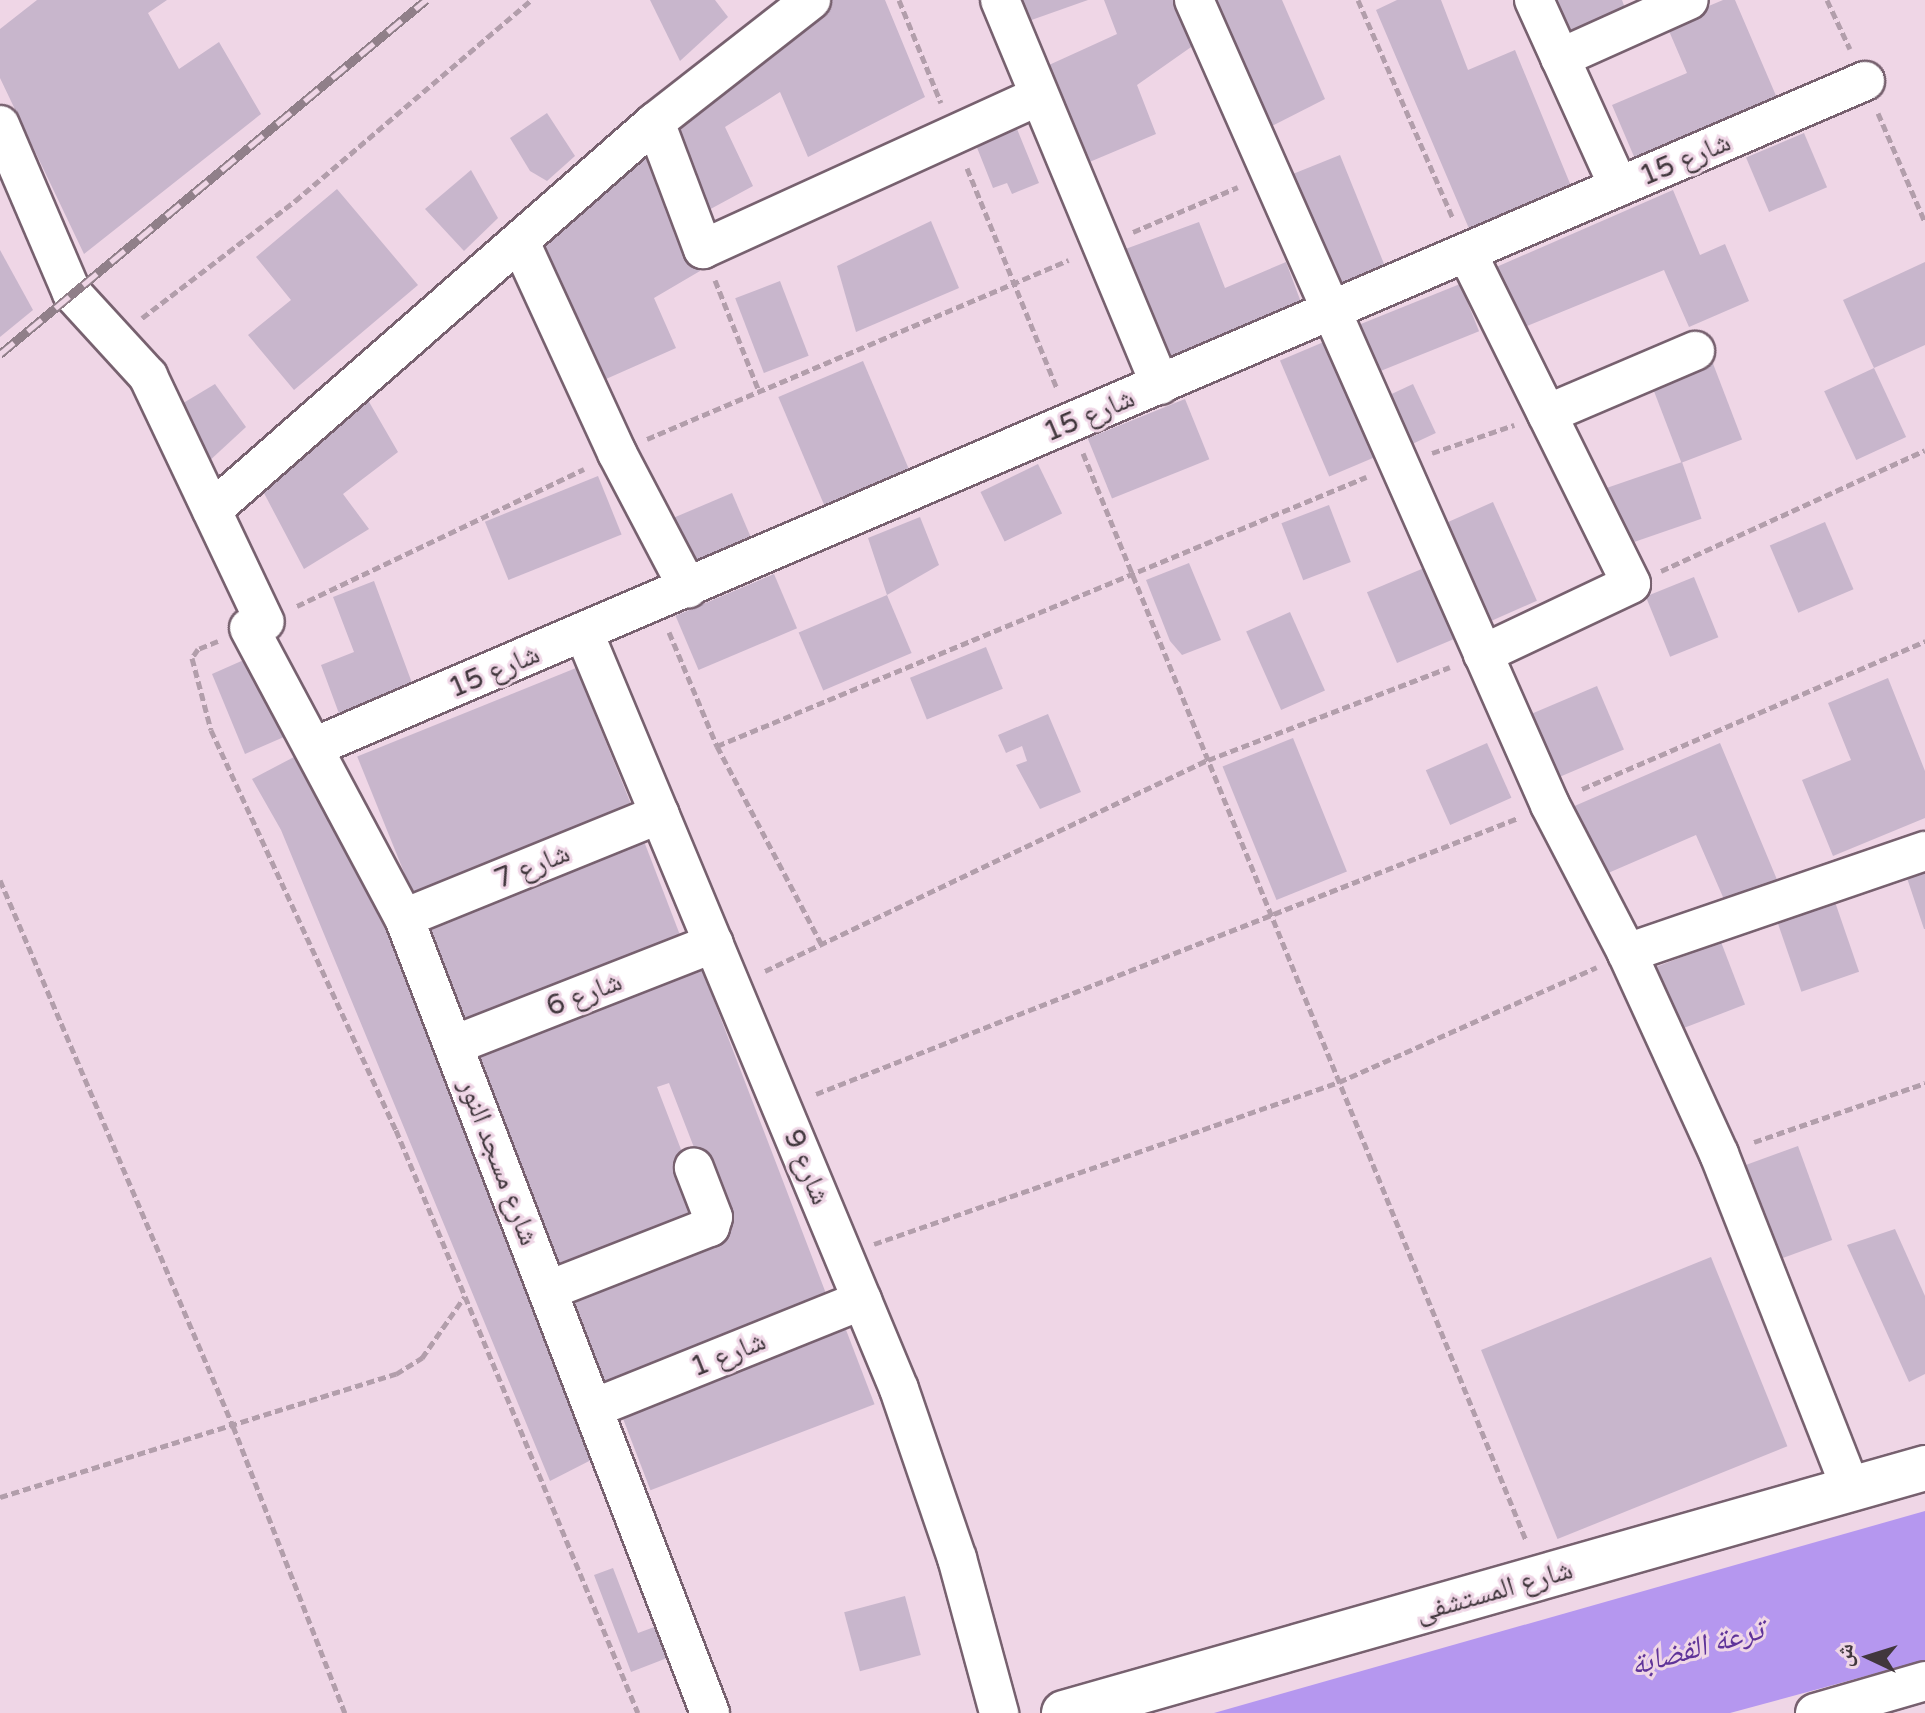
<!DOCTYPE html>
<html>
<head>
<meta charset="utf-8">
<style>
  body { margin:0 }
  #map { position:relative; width:1925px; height:1713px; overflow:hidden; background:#efd6e6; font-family:"Varela Round","Noto Naskh Arabic",sans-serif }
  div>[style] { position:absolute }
  .water>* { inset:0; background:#b597ef }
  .building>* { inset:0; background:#c8b6cc; transform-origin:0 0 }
  .path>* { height:5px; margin-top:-2.5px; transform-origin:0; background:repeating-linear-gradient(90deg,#b29eab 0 8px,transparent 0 12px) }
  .roads { filter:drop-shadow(2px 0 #77616f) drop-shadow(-2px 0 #77616f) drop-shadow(0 2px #77616f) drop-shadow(0 -2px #77616f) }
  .minor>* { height:38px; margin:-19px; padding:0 19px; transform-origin:19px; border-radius:19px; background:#fff }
  .secondary>* { height:44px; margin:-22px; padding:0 22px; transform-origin:22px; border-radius:22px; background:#fff }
  .rail>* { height:9px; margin-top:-4.5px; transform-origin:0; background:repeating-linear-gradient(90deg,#efd6e6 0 18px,#907f89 0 36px); box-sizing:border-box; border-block:2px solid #907f89 }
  span { translate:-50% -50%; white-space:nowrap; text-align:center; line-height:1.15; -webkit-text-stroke:6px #efd6e6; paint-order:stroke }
  .street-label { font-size:28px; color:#41373d }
  .water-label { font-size:30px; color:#5f3399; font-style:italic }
  .north { position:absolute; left:1829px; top:1617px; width:80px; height:80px; -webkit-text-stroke:6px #efd6e6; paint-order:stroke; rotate:274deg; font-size:22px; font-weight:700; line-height:32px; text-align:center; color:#41373d }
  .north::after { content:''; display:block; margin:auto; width:28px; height:36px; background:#41373d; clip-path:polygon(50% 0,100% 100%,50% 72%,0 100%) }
</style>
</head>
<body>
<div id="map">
  <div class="water">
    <i style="clip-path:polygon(1925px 1511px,1925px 1660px,1730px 1713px,1214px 1713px)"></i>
  </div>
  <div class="building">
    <i style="clip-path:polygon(37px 0,167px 0,148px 13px,179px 69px,219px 42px,261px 114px,84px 254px,0 78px,0 29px)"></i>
    <i style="clip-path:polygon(650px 0,715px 0,728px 17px,680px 61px)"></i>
    <i style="clip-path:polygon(816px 0,885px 0,925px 97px,808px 157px,780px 92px,725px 127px,753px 186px,705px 212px,669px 123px)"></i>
    <i style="clip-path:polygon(1014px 0,1088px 0,1023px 23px)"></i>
    <i style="clip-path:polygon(1104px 0,1174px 0,1194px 45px,1137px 85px,1156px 134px,1080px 166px,1038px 70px,1117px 34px)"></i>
    <i style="clip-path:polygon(1201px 0,1282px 0,1325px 99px,1258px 133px)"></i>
    <i style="clip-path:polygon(1397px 0,1441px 0,1468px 70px,1515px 50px,1578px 203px,1476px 245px,1376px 10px)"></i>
    <i style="clip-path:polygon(1540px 0,1622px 0,1626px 11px,1559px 43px)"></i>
    <i style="clip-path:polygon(1723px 0,1735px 0,1783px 112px,1641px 173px,1612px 105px,1687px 73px,1666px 24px)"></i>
    <i style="clip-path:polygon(547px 113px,575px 156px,547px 181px,530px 171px,510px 138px)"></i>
    <i style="clip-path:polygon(1015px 124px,1039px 183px,1012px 194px,1007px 183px,993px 188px,974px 140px)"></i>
    <i style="clip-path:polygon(648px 131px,700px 271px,654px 298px,676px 348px,588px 387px,528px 236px)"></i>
    <i style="left:1804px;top:133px;width:59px;height:63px;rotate:67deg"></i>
    <i style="left:1340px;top:155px;width:138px;height:65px;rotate:68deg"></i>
    <i style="clip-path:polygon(471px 170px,498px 218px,464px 251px,425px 209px)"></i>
    <i style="clip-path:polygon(337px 189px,418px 285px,294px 390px,248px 335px,291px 300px,256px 257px)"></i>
    <i style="clip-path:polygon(1673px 190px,1700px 255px,1725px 244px,1749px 301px,1689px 327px,1664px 270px,1510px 333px,1485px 272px)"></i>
    <i style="clip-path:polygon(931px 221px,959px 288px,856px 332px,837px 266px)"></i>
    <i style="clip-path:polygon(1199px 222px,1225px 288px,1286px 262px,1308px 321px,1173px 379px,1120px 251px)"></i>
    <i style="clip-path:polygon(0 250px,33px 310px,0 337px)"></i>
    <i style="clip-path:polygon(1925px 262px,1925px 345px,1874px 368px,1843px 300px)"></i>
    <i style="left:780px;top:281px;width:80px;height:48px;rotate:69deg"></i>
    <i style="left:1460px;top:284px;width:51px;height:123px;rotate:68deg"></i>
    <i style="left:1326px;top:341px;width:126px;height:50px;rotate:67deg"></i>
    <i style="left:863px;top:361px;width:129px;height:92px;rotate:67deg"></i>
    <i style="left:1712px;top:361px;width:84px;height:65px;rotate:69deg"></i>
    <i style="left:1874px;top:368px;width:76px;height:55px;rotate:65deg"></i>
    <i style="clip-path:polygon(215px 384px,246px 427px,207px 463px,180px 405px)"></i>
    <i style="left:1413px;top:384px;width:54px;height:39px;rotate:65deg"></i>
    <i style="clip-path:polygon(361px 388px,398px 452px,343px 494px,369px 529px,304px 569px,256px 478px)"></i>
    <i style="left:1185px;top:399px;width:65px;height:105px;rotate:68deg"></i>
    <i style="left:1682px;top:462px;width:60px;height:79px;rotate:71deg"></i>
    <i style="left:1038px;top:464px;width:55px;height:64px;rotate:64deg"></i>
    <i style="left:598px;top:476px;width:63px;height:122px;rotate:68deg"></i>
    <i style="left:732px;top:493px;width:65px;height:66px;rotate:67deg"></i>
    <i style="left:1493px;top:502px;width:108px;height:65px;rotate:66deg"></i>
    <i style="left:1329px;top:505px;width:61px;height:51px;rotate:69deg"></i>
    <i style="clip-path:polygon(920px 517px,939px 565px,887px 595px,868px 538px)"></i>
    <i style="left:1825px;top:522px;width:73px;height:60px;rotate:67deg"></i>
    <i style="clip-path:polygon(1189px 563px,1221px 640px,1182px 655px,1170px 641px,1146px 580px)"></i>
    <i style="left:1424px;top:568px;width:77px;height:62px;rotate:67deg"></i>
    <i style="left:774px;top:574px;width:59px;height:107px;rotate:67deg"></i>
    <i style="left:1694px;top:577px;width:65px;height:52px;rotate:68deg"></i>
    <i style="clip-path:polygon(374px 581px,418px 699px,344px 727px,321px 665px,354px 652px,333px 597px)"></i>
    <i style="left:887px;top:595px;width:63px;height:96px;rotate:67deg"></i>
    <i style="left:1290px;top:612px;width:86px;height:48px;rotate:66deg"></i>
    <i style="left:986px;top:647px;width:45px;height:82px;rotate:68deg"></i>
    <i style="clip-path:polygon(255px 655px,300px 730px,245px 754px,212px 674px)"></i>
    <i style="left:576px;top:668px;width:159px;height:236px;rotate:68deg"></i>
    <i style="clip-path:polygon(1888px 678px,1925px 771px,1925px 818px,1833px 856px,1802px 780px,1851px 760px,1828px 703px)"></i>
    <i style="left:1597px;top:686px;width:69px;height:88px;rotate:67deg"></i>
    <i style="clip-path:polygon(1048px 714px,1081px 792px,1040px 809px,1016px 765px,1027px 761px,1022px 746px,1006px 753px,998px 735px)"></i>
    <i style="left:1293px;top:738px;width:144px;height:76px;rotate:68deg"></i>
    <i style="left:1487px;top:743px;width:60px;height:67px;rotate:66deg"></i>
    <i style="clip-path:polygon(1720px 743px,1778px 882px,1726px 904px,1696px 835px,1592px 880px,1563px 811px)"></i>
    <i style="clip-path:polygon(294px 757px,342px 814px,597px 1457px,550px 1481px,281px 830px,252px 779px)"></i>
    <i style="left:642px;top:836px;width:118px;height:235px;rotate:69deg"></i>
    <i style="clip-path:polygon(1925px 865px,1925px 929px,1924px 929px,1905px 872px)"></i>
    <i style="left:1834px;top:899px;width:77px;height:61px;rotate:71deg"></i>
    <i style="left:1721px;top:942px;width:67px;height:72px;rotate:69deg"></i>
    <i style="clip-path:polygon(698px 959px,830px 1304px,604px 1391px,566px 1292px,726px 1230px,669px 1083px,657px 1087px,710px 1225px,559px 1283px,469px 1048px)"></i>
    <i style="left:1798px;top:1146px;width:100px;height:73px;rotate:70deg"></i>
    <i style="clip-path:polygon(1895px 1229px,1925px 1296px,1925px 1374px,1909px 1382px,1847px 1245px)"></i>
    <i style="left:1711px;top:1257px;width:204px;height:248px;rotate:68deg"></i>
    <i style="left:843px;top:1322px;width:88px;height:240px;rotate:69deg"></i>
    <i style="clip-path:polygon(613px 1568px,638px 1633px,668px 1622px,680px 1653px,631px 1672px,594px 1575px)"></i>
    <i style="left:905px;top:1596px;width:61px;height:63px;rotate:75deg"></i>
  </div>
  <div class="path">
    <i style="left:899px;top:0;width:111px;rotate:67.8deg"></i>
    <i style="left:1358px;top:0;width:239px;rotate:66.5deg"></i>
    <i style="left:1827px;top:0;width:54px;rotate:64.9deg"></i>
    <i style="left:1878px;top:113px;width:119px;rotate:66.7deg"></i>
    <i style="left:967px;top:168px;width:238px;rotate:67.8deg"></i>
    <i style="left:1133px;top:232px;width:114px;rotate:-23.2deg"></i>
    <i style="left:715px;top:280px;width:119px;rotate:68.4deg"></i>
    <i style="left:142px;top:318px;width:193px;rotate:-37.4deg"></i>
    <i style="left:295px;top:201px;width:310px;rotate:-40.4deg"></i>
    <i style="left:647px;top:439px;width:458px;rotate:-23deg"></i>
    <i style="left:1083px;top:453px;width:1174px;rotate:67.83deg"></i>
    <i style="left:1432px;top:453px;width:87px;rotate:-18.9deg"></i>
    <i style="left:1661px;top:571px;width:290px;rotate:-24.6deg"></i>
    <i style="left:297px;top:606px;width:318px;rotate:-25.5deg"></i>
    <i style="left:669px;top:632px;width:124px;rotate:67.2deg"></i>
    <i style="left:717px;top:746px;width:223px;rotate:62.2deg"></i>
    <i style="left:218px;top:641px;width:22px;rotate:158deg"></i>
    <i style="left:198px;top:649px;width:11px;rotate:124deg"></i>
    <i style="left:192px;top:658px;width:74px;rotate:75.2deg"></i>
    <i style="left:211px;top:730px;width:441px;rotate:65.2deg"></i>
    <i style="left:396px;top:1130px;width:631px;rotate:67.46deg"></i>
    <i style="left:717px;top:746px;width:703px;rotate:-22.51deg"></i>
    <i style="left:1582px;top:789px;width:374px;rotate:-23.3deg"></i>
    <i style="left:0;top:880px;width:594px;rotate:66.89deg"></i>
    <i style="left:233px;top:1426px;width:308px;rotate:68.7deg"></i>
    <i style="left:765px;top:971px;width:491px;rotate:-25.5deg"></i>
    <i style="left:1208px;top:760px;width:259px;rotate:-21deg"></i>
    <i style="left:816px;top:1094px;width:754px;rotate:-21.46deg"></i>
    <i style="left:1754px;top:1142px;width:181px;rotate:-19deg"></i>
    <i style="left:874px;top:1244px;width:492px;rotate:-19.2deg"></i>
    <i style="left:1339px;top:1082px;width:282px;rotate:-24deg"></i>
    <i style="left:0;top:1497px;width:415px;rotate:-17.3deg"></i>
    <i style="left:396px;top:1374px;width:31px;rotate:-32deg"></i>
    <i style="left:422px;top:1358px;width:75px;rotate:-55.3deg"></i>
  </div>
  <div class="roads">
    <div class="minor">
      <i style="left:1000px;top:0;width:417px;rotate:67.4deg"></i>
      <i style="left:1194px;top:0;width:880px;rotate:66.14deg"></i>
      <i style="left:1550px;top:805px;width:167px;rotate:62.5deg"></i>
      <i style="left:1627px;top:953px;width:221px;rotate:65.4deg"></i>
      <i style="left:1719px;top:1154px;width:360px;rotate:68.5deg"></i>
      <i style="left:1534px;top:0;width:205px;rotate:65.6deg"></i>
      <i style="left:1560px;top:58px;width:141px;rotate:-24.2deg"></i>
      <i style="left:655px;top:122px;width:136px;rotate:69.3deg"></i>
      <i style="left:703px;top:249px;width:369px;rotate:-24.5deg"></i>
      <i style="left:0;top:125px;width:183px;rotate:66.8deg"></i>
      <i style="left:72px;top:293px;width:113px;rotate:47.5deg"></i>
      <i style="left:148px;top:376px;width:272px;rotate:64.6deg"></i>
      <i style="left:520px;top:242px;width:232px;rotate:65.3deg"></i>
      <i style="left:617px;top:453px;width:153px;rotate:62.3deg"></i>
      <i style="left:1467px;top:253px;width:369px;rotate:63.6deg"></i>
      <i style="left:1631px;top:584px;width:164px;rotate:154.7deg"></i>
      <i style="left:1547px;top:414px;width:161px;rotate:-23.1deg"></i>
      <i style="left:212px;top:510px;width:589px;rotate:-41.21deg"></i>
      <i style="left:655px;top:122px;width:198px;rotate:-38deg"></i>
      <i style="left:249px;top:628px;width:329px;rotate:61.9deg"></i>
      <i style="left:404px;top:918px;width:852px;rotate:68.95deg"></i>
      <i style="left:584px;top:633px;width:819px;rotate:67.38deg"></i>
      <i style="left:899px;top:1389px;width:179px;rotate:71.1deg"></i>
      <i style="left:957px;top:1558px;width:161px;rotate:74.8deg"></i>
      <i style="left:314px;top:747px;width:1688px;rotate:-23.24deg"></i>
      <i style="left:404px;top:918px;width:276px;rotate:-22.1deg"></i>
      <i style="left:1627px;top:953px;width:315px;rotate:-18.9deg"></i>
      <i style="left:454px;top:1045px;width:279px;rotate:-21.4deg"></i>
      <i style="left:549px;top:1290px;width:173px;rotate:-21.4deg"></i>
      <i style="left:710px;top:1227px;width:10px;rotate:-73deg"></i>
      <i style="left:713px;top:1217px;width:53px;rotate:-111.2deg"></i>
      <i style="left:594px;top:1408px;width:289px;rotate:-21.9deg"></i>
      <i style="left:1815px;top:1713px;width:115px;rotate:-16.2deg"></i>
    </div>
    <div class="secondary">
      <i style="left:1064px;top:1713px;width:895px;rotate:-15.88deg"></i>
    </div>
  </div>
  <div class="rail">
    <i style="left:0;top:354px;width:554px;rotate:-39.73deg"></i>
  </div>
  <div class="street-label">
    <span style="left:1685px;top:159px;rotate:-23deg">شارع 15</span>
    <span style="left:1089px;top:415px;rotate:-23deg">شارع 15</span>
    <span style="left:494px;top:671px;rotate:-23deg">شارع 15</span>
    <span style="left:532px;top:866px;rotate:-22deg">شارع 7</span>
    <span style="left:584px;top:994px;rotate:-21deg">شارع 6</span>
    <span style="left:499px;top:1162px;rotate:69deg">شارع مسجد النور</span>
    <span style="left:807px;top:1167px;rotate:67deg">شارع 9</span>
    <span style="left:728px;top:1354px;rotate:-22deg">شارع 1</span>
    <span style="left:1494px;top:1591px;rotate:-16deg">شارع المستشفى</span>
  </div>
  <div class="water-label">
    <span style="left:1697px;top:1648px;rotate:-16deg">ترعة القضابة</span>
  </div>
  <div class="north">ش</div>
</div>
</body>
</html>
